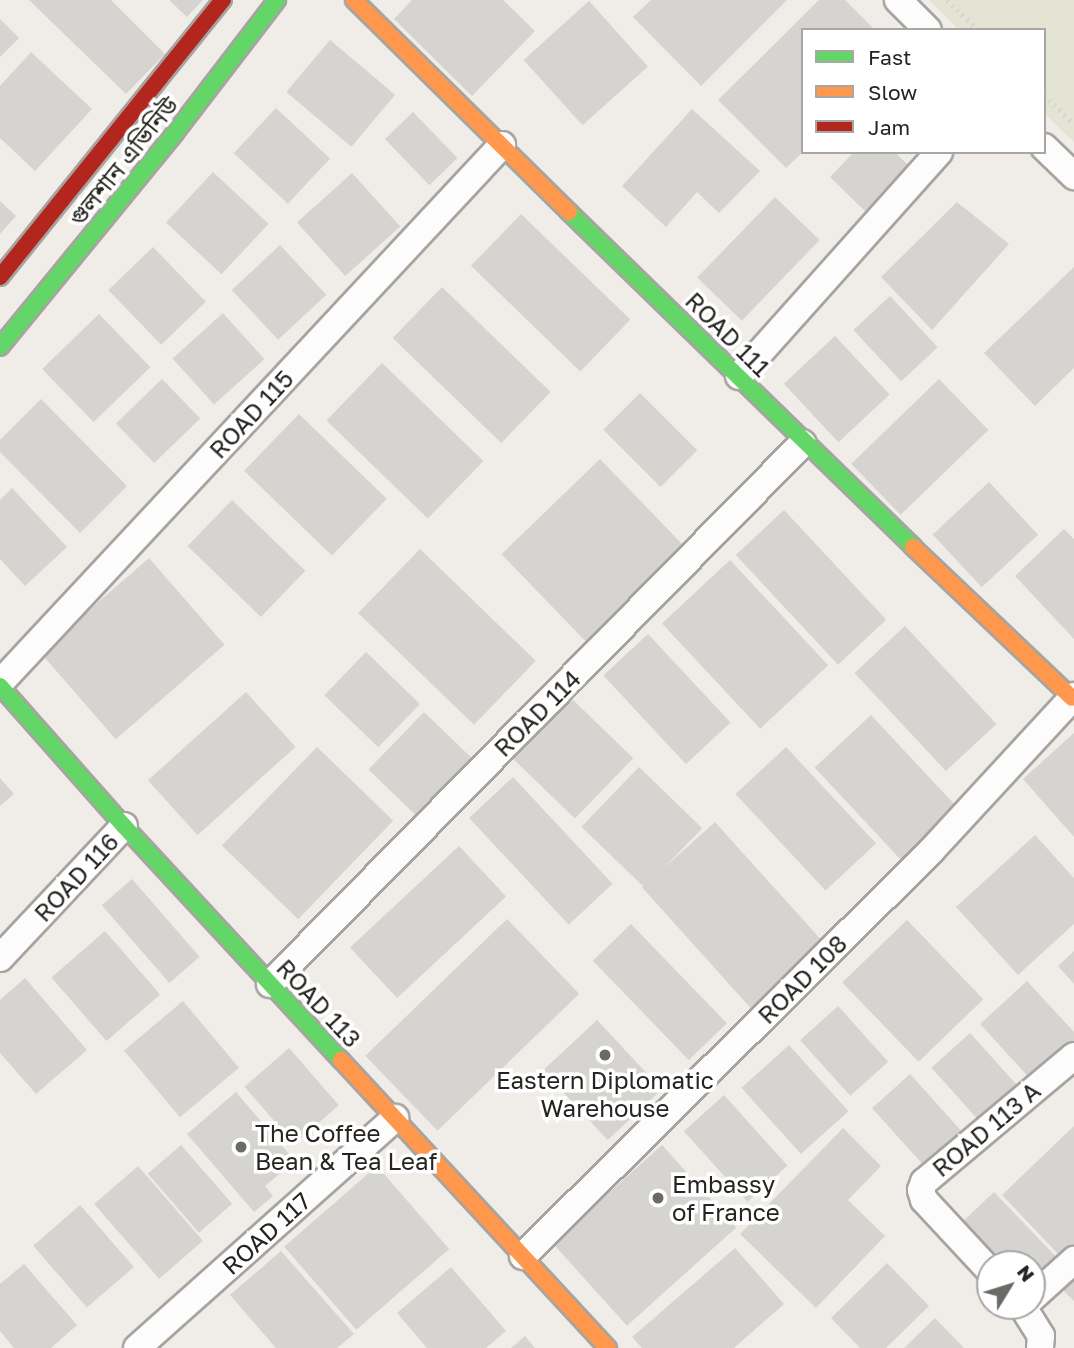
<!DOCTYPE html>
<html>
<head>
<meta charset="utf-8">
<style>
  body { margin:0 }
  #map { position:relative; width:1074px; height:1348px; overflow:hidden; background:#f0ede8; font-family:"Golos Text","Noto Sans Bengali",sans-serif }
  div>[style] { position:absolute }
  .green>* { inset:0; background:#e3e4d3 }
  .building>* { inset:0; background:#d6d4d0; transform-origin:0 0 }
  .path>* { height:4.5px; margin-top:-2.25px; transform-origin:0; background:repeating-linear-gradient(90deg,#d5d4d2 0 2px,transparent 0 7px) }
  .roads { filter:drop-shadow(2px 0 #a7a4a0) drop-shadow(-2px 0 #a7a4a0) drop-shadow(0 2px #a7a4a0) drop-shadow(0 -2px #a7a4a0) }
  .street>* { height:26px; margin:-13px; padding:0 13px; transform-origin:13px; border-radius:13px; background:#fdfcfc }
  .fast>* { height:16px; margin:-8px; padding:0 8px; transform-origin:8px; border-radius:8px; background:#63d668 }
  .slow>* { height:16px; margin:-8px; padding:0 8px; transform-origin:8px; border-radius:8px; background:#ff974d }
  .jam>* { height:16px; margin:-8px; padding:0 8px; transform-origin:8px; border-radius:8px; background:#b3261e }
  .dots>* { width:19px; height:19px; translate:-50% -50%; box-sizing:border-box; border:4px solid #fff; border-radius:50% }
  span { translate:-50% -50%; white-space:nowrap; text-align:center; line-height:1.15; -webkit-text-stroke:7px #fff; paint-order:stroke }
  .street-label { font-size:24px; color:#252420 }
  .poi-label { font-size:24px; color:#252420 }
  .left { translate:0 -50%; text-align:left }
  .legend { position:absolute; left:801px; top:28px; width:245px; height:126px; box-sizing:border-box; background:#fff; border:2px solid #a8a7a6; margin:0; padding:9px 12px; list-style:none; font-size:21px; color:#252420 }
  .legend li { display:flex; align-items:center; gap:14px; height:35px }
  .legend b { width:35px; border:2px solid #a8a7a6 }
  .north { position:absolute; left:976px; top:1250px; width:70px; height:70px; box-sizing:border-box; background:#fff; border:2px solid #a8a7a6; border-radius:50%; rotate:52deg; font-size:19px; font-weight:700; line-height:28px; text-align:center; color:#252420 }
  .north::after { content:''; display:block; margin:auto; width:24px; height:32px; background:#6c6a66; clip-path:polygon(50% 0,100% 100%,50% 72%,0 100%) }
</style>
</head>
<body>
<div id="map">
  <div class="green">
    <i style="clip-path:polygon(929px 0,1074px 0,1074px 142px,1044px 113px,1044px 30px,959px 30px)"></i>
  </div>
  <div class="building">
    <i style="clip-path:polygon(29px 0,111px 0,165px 54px,126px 94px)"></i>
    <i style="clip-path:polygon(169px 0,203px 0,187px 17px)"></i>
    <i style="clip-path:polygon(412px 0,503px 0,535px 31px,472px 96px,394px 19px)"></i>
    <i style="clip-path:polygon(651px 0,787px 0,701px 86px,633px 17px)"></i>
    <i style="clip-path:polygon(819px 0,845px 0,875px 30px,803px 30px,803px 152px,786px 168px,718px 100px)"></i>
    <i style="left:589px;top:1px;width:88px;height:88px;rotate:48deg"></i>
    <i style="clip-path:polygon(0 19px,19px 38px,0 57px)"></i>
    <i style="left:330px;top:40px;width:85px;height:68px;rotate:40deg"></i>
    <i style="clip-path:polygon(31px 52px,92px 109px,35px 171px,0 138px,0 86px)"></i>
    <i style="left:276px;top:108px;width:74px;height:62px;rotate:43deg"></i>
    <i style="clip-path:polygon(692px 109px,760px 171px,719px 213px,697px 192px,666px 227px,622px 186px)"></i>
    <i style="left:413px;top:112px;width:64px;height:39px;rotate:46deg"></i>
    <i style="clip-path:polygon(854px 152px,895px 152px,913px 170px,869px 215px,830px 177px)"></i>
    <i style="left:213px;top:172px;width:76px;height:69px;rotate:43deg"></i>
    <i style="left:352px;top:173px;width:72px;height:74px;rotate:48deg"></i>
    <i style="left:775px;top:197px;width:62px;height:112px;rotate:44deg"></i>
    <i style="clip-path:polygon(0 201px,16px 216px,0 234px)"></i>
    <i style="clip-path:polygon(957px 202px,1009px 244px,932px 330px,881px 277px)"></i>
    <i style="left:521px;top:214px;width:152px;height:72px;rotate:44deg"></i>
    <i style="left:280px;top:245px;width:68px;height:66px;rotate:47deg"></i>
    <i style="left:153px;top:247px;width:76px;height:62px;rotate:46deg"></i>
    <i style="clip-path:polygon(1074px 267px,1074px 368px,1035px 406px,984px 353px)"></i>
    <i style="left:442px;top:287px;width:151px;height:71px;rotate:44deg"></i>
    <i style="left:890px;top:296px;width:70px;height:50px;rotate:47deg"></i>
    <i style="left:223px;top:313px;width:62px;height:68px;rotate:48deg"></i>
    <i style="left:99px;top:314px;width:74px;height:79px;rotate:46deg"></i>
    <i style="left:835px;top:336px;width:80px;height:70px;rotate:47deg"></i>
    <i style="left:382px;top:363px;width:141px;height:80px;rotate:44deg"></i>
    <i style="left:162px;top:379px;width:55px;height:64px;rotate:46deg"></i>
    <i style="left:939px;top:379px;width:71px;height:122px;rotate:46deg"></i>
    <i style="left:640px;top:393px;width:81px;height:52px;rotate:45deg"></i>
    <i style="clip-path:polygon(41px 399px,127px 486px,80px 533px,0 452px,0 440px)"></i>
    <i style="left:299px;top:414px;width:122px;height:79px;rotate:44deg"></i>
    <i style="left:600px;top:459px;width:124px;height:137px;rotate:46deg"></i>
    <i style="left:989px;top:482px;width:72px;height:77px;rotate:47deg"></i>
    <i style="clip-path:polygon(12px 488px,67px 547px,25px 586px,0 559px,0 500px)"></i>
    <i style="left:232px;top:500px;width:102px;height:64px;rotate:44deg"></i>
    <i style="left:784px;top:510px;width:150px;height:66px;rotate:47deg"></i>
    <i style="clip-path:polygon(1064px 529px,1074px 539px,1074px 639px,1015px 576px)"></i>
    <i style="left:420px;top:549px;width:161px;height:89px;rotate:44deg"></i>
    <i style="left:149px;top:558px;width:115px;height:144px;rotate:49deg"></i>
    <i style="left:730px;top:560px;width:144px;height:93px;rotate:47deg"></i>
    <i style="left:905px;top:626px;width:134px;height:69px;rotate:47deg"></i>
    <i style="left:648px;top:634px;width:121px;height:61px;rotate:47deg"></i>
    <i style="left:366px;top:652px;width:75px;height:60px;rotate:44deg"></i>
    <i style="left:246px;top:692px;width:74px;height:132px;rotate:48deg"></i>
    <i style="left:570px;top:697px;width:88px;height:84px;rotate:44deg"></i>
    <i style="left:424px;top:712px;width:76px;height:80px;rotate:44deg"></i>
    <i style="left:871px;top:715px;width:129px;height:77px;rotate:47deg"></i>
    <i style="clip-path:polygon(1074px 733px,1074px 837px,1023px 779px)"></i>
    <i style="left:317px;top:747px;width:106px;height:137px;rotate:44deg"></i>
    <i style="left:786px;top:747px;width:132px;height:69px;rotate:47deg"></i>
    <i style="left:639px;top:767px;width:88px;height:83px;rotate:44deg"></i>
    <i style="left:513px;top:777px;width:146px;height:60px;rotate:47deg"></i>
    <i style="clip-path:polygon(0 778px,14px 794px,0 806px)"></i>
    <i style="left:715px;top:822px;width:165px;height:98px;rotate:48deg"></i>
    <i style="clip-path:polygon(1035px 835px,1074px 878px,1074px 924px,1018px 975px,956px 907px)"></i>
    <i style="left:459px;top:846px;width:69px;height:149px;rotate:47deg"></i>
    <i style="left:132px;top:879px;width:103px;height:40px;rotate:49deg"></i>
    <i style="left:507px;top:919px;width:104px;height:197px;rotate:46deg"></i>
    <i style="left:907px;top:920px;width:110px;height:90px;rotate:46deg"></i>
    <i style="left:631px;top:924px;width:138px;height:53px;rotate:46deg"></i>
    <i style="left:105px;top:931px;width:84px;height:71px;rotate:49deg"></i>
    <i style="clip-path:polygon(1074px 951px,1074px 984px,1058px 966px)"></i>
    <i style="clip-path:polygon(25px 978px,87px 1050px,36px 1094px,0 1053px,0 1000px)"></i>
    <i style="clip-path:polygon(1027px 981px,1074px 1032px,1074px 1048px,1035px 1084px,980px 1024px)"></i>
    <i style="left:183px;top:1001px;width:87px;height:77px;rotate:50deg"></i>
    <i style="left:838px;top:1006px;width:75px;height:51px;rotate:48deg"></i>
    <i style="left:597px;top:1020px;width:95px;height:74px;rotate:47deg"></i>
    <i style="left:970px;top:1033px;width:75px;height:52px;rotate:48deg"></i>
    <i style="left:789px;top:1045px;width:89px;height:64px;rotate:48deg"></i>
    <i style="left:289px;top:1048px;width:76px;height:59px;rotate:49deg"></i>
    <i style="left:910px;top:1074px;width:76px;height:51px;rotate:48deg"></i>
    <i style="clip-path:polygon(236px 1092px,295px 1161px,265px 1186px,273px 1196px,254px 1212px,187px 1134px)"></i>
    <i style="left:724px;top:1095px;width:95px;height:54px;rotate:48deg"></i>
    <i style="clip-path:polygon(1074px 1126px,1074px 1249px,1063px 1259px,1002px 1195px)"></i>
    <i style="clip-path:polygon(843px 1128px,881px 1166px,848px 1200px,885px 1236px,816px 1308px,740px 1234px)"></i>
    <i style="left:181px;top:1145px;width:78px;height:44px;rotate:49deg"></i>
    <i style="left:662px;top:1145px;width:111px;height:147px;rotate:48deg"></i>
    <i style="left:138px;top:1166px;width:99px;height:58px;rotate:49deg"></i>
    <i style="left:377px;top:1166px;width:110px;height:123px;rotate:49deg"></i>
    <i style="clip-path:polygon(994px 1192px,1061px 1262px,1032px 1291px,1032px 1264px,994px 1264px,958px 1226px)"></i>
    <i style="left:80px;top:1205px;width:82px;height:62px;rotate:49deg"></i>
    <i style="clip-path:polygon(735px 1248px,784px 1304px,734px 1348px,642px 1348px,632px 1337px)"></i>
    <i style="clip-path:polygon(281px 1251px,354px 1334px,337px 1348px,276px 1348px,230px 1295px)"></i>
    <i style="clip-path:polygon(887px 1263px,929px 1306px,886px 1348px,860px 1348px,831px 1318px)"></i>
    <i style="clip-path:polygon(24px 1264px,77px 1325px,51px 1348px,14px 1348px,0 1331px,0 1284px)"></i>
    <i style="clip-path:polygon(451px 1267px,506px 1331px,486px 1348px,427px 1348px,397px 1313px)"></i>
    <i style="clip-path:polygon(1074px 1274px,1074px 1301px,1060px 1287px)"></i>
    <i style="clip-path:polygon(935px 1318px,964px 1348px,904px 1348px)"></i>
    <i style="clip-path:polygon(525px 1336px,535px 1348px,511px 1348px)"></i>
  </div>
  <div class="path">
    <i style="left:947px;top:0;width:43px;rotate:44.1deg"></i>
    <i style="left:1044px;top:95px;width:42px;rotate:44deg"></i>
  </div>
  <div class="roads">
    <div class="street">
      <i style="left:898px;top:0;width:42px;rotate:45deg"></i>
      <i style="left:1044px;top:147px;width:42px;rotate:44deg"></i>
      <i style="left:739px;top:376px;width:300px;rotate:-48.2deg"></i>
      <i style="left:0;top:683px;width:736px;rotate:-46.98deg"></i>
      <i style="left:0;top:958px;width:181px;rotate:-46.8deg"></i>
      <i style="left:270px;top:984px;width:759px;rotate:-45.43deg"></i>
      <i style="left:523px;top:1256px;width:575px;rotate:-44.79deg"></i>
      <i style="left:931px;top:851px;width:211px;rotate:-47.3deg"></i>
      <i style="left:990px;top:1271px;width:97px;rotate:-132.9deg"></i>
      <i style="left:924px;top:1200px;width:10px;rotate:-107deg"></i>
      <i style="left:921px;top:1190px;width:9px;rotate:-69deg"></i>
      <i style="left:924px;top:1182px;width:196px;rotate:-40deg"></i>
      <i style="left:1032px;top:1298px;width:57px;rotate:-42.1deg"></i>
      <i style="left:1023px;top:1307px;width:34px;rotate:58deg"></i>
      <i style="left:1041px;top:1336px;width:12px;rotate:95deg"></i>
      <i style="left:137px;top:1348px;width:346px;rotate:-41.7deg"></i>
    </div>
    <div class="fast">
      <i style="left:569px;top:212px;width:480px;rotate:44.2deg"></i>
      <i style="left:0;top:347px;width:276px;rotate:-50.7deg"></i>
      <i style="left:175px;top:133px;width:168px;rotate:-52.5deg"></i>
      <i style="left:0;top:686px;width:187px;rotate:48.5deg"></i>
      <i style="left:124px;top:826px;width:319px;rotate:47.2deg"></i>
    </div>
    <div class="slow">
      <i style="left:354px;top:0;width:302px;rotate:44.6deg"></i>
      <i style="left:913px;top:547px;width:219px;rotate:43.5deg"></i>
      <i style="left:341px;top:1060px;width:393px;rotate:47.2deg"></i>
    </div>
    <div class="jam">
      <i style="left:0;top:277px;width:356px;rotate:-51.2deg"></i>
    </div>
  </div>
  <div class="dots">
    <i style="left:605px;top:1055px;background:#6c6a66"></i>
    <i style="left:241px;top:1147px;background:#6c6a66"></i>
    <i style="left:658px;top:1198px;background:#6c6a66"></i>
  </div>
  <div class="street-label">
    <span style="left:123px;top:161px;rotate:-51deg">গুলশান এভিনিউ</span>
    <span style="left:728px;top:334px;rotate:45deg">ROAD 111</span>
    <span style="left:251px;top:414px;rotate:-47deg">ROAD 115</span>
    <span style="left:537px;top:713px;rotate:-45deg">ROAD 114</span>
    <span style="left:76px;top:877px;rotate:-47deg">ROAD 116</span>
    <span style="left:802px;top:979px;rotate:-45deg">ROAD 108</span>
    <span style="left:319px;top:1003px;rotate:47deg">ROAD 113</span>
    <span style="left:986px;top:1129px;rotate:-40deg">ROAD 113 A</span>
    <span style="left:266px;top:1233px;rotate:-42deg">ROAD 117</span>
  </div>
  <div class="poi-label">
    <span style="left:605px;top:1094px">Eastern Diplomatic<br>Warehouse</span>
    <span class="left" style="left:255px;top:1147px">The Coffee<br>Bean &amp; Tea Leaf</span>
    <span class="left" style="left:672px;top:1198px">Embassy<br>of France</span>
  </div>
  <ul class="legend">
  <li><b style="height:9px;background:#63d668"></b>Fast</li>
  <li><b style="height:9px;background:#ff974d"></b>Slow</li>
  <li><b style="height:9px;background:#b3261e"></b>Jam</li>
  </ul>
  <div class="north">N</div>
</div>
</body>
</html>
